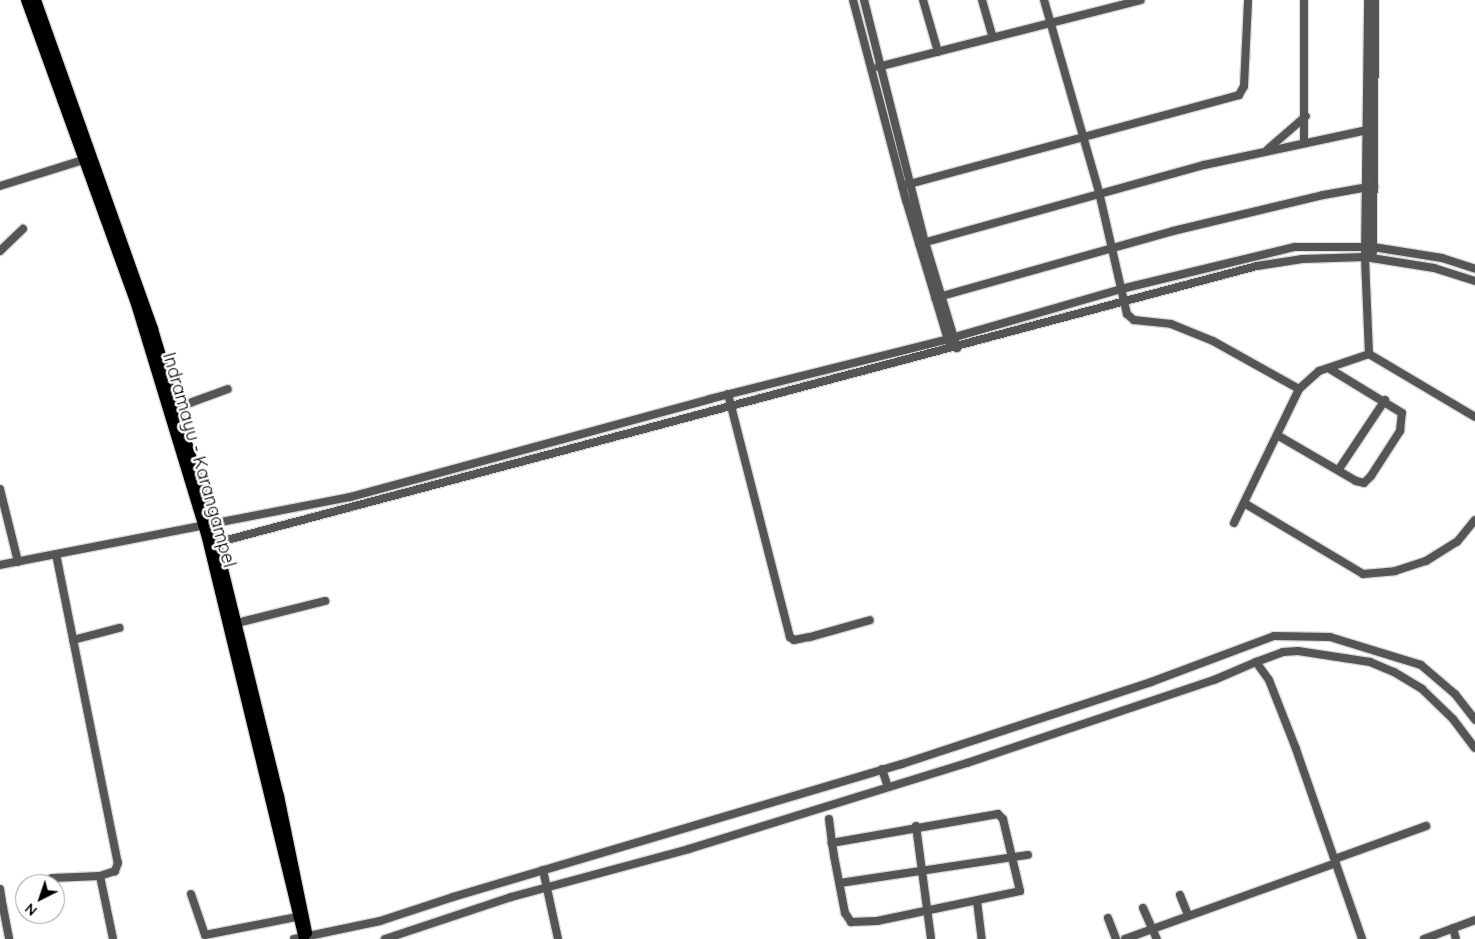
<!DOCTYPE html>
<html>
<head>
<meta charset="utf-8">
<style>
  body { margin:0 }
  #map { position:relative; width:1475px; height:939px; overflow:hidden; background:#fff; font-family:Quicksand,sans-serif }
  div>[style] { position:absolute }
  .roads { filter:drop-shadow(1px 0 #dbdbdb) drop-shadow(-1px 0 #dbdbdb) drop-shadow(0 1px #dbdbdb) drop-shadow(0 -1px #dbdbdb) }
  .minor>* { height:8px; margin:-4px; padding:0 4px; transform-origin:4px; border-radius:4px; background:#555 }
  .major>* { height:10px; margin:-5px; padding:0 5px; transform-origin:5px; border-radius:5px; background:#000 }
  span { translate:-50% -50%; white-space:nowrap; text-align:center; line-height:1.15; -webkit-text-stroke:5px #fff; paint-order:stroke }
  .street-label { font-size:18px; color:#000 }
  .north { position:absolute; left:15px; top:874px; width:50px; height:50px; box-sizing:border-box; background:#fff; border:1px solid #999; border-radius:50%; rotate:221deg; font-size:14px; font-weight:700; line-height:20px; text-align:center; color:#000 }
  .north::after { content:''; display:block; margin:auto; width:18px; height:22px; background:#000; clip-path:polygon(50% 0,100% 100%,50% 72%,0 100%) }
</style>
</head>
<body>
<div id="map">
  <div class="roads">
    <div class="minor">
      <i style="left:853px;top:0;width:207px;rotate:75.2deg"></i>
      <i style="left:906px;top:200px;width:149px;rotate:73.3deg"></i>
      <i style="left:864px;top:0;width:250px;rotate:75.9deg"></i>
      <i style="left:925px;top:242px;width:111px;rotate:73.2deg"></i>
      <i style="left:923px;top:0;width:54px;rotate:73.9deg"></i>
      <i style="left:982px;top:0;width:37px;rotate:74deg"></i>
      <i style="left:1044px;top:0;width:200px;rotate:74deg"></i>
      <i style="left:1099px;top:192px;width:125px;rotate:77.1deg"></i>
      <i style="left:1127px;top:314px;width:9px;rotate:41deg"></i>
      <i style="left:1134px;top:320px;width:37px;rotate:6deg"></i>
      <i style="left:1171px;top:324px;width:45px;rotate:22deg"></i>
      <i style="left:1213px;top:341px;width:98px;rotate:29.2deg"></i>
      <i style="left:878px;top:67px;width:271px;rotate:-14.3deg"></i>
      <i style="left:1304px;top:143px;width:143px;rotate:-90deg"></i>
      <i style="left:1268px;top:149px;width:50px;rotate:-41deg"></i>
      <i style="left:0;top:186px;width:90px;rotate:-17.4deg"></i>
      <i style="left:902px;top:186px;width:349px;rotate:-15.1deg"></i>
      <i style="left:1239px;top:95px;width:10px;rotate:-61deg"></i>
      <i style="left:1244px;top:86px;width:86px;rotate:-87.3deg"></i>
      <i style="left:919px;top:244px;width:296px;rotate:-15.5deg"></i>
      <i style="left:1204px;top:165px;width:167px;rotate:-12.1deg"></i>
      <i style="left:0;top:251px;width:32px;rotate:-44deg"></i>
      <i style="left:1373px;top:252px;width:252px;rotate:-89.5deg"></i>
      <i style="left:935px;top:298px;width:247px;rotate:-15.7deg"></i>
      <i style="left:1173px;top:231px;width:154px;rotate:-13.5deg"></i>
      <i style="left:1323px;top:195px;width:52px;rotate:-10deg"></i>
      <i style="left:1369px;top:354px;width:123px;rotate:30.7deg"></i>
      <i style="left:728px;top:394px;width:251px;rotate:75.7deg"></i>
      <i style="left:790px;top:637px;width:5px;rotate:37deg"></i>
      <i style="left:794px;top:640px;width:16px;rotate:-11deg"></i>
      <i style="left:810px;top:637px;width:62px;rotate:-15.8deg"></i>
      <i style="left:176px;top:408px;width:55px;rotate:-20.1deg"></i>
      <i style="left:1277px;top:435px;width:91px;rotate:30.2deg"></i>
      <i style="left:1356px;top:481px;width:8px;rotate:14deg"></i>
      <i style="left:1364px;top:483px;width:10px;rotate:-45deg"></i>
      <i style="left:1371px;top:476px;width:54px;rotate:-57.2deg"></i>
      <i style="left:1400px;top:431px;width:18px;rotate:-84deg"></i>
      <i style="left:1402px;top:413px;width:84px;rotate:-148.6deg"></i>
      <i style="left:1339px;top:469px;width:83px;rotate:-56.3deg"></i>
      <i style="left:0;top:489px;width:75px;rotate:76.1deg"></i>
      <i style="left:1244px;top:503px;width:139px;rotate:30.8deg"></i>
      <i style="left:1363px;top:574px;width:32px;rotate:-5deg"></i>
      <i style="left:1395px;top:571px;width:33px;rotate:-18deg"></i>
      <i style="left:1426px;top:561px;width:36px;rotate:-32deg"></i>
      <i style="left:1457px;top:542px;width:28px;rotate:-51deg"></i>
      <i style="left:1234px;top:523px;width:149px;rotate:-64.1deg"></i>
      <i style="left:1299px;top:389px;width:27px;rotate:-42deg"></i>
      <i style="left:1319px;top:371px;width:53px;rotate:-18.8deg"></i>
      <i style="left:1369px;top:354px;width:97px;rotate:-92.4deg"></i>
      <i style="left:1365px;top:257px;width:257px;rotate:-89.3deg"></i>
      <i style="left:212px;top:544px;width:1081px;rotate:-14.9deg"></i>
      <i style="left:1257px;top:266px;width:46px;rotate:-8.8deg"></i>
      <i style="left:1302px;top:259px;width:63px;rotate:-1.8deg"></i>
      <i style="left:1365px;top:257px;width:70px;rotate:9.1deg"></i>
      <i style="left:1434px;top:268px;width:43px;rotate:17.6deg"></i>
      <i style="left:56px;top:554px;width:315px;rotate:78.7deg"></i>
      <i style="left:118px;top:863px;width:9px;rotate:111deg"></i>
      <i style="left:115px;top:871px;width:16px;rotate:162deg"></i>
      <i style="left:100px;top:876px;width:64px;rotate:78.3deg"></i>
      <i style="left:0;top:565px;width:357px;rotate:-11deg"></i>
      <i style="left:350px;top:497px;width:373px;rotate:-15.2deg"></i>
      <i style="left:710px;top:399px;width:245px;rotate:-14.1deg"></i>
      <i style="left:948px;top:339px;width:180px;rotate:-16.1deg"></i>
      <i style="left:1121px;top:289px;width:179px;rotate:-13.6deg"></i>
      <i style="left:1295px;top:247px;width:78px"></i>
      <i style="left:1373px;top:247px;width:70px;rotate:9.1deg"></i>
      <i style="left:1442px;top:258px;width:35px;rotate:18deg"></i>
      <i style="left:237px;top:623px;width:91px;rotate:-14deg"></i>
      <i style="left:73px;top:640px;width:48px;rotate:-14.6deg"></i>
      <i style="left:1256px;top:662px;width:29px;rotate:-20deg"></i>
      <i style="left:1283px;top:652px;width:15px;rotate:-4deg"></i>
      <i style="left:1298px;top:651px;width:73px;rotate:8.7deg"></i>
      <i style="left:1370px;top:662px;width:26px;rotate:23deg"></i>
      <i style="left:1394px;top:672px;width:33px;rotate:31deg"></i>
      <i style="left:1422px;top:689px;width:43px;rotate:44.1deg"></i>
      <i style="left:1453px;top:719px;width:36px;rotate:53deg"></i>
      <i style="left:882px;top:769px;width:19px;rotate:72deg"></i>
      <i style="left:829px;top:819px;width:24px;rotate:83deg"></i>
      <i style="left:832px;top:843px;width:13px;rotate:81deg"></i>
      <i style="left:834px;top:856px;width:58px;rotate:79.1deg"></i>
      <i style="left:845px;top:913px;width:11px;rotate:56deg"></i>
      <i style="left:851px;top:922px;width:26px;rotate:-2deg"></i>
      <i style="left:877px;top:921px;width:146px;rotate:-11.8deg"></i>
      <i style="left:1020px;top:891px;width:74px;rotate:-103.3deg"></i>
      <i style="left:1003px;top:819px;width:7px;rotate:-135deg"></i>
      <i style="left:998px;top:814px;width:169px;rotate:170.1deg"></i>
      <i style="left:916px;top:826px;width:114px;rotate:82.4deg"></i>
      <i style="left:1335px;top:859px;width:97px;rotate:-19.9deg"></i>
      <i style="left:543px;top:870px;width:71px;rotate:77.7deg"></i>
      <i style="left:52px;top:878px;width:48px;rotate:-2.4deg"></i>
      <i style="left:840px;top:883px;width:190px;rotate:-8.5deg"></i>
      <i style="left:0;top:889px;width:18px;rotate:81deg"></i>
      <i style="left:3px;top:907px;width:3px;rotate:162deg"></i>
      <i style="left:191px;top:894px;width:43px;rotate:71.1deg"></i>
      <i style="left:205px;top:935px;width:94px;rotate:-11.1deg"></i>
      <i style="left:1180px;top:895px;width:22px;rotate:68deg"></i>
      <i style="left:977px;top:901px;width:38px;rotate:83deg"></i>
      <i style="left:3px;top:907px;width:33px;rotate:79deg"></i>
      <i style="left:1143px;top:908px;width:34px;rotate:66deg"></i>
      <i style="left:1108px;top:918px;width:22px;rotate:69deg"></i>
      <i style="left:1453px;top:928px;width:11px;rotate:75deg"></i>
      <i style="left:294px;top:939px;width:88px;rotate:-11.8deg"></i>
      <i style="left:380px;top:921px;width:77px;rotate:-18.2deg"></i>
      <i style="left:453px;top:897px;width:468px;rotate:-16.5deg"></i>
      <i style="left:902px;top:764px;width:262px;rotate:-18.2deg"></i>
      <i style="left:1151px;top:682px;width:131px;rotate:-20.5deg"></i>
      <i style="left:1274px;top:636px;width:56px;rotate:1deg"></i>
      <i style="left:1330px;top:637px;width:95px;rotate:17.1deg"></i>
      <i style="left:1421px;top:665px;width:45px;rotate:40.5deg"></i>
      <i style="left:1455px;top:694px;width:33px;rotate:52deg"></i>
      <i style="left:385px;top:939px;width:133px;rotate:-18.4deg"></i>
      <i style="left:511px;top:897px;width:184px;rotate:-15.1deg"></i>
      <i style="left:689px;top:849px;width:291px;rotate:-17.2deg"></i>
      <i style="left:967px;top:763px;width:261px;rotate:-18.6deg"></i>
      <i style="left:1214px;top:680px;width:46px;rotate:-23.2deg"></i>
      <i style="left:1256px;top:662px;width:22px;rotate:54deg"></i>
      <i style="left:1269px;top:680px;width:74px;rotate:68.6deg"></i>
      <i style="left:1296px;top:749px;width:201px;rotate:70.8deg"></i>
      <i style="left:1125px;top:939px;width:224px;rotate:-19.8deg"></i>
      <i style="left:1424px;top:939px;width:54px;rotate:-20.4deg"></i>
    </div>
    <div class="major">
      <i style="left:26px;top:0;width:323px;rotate:70.1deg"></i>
      <i style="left:136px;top:304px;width:240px;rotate:73.1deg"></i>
      <i style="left:206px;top:534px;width:417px;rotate:76.4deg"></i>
      <i style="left:36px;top:0;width:349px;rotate:70.4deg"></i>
      <i style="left:153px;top:329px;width:212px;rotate:73.3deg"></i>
      <i style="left:214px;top:532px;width:272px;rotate:76.2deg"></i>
      <i style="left:279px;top:796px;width:140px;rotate:78.4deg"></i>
    </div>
  </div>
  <div class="street-label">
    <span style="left:199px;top:460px;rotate:74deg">Indramayu - Karangampel</span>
  </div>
  <div class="north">N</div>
</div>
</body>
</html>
